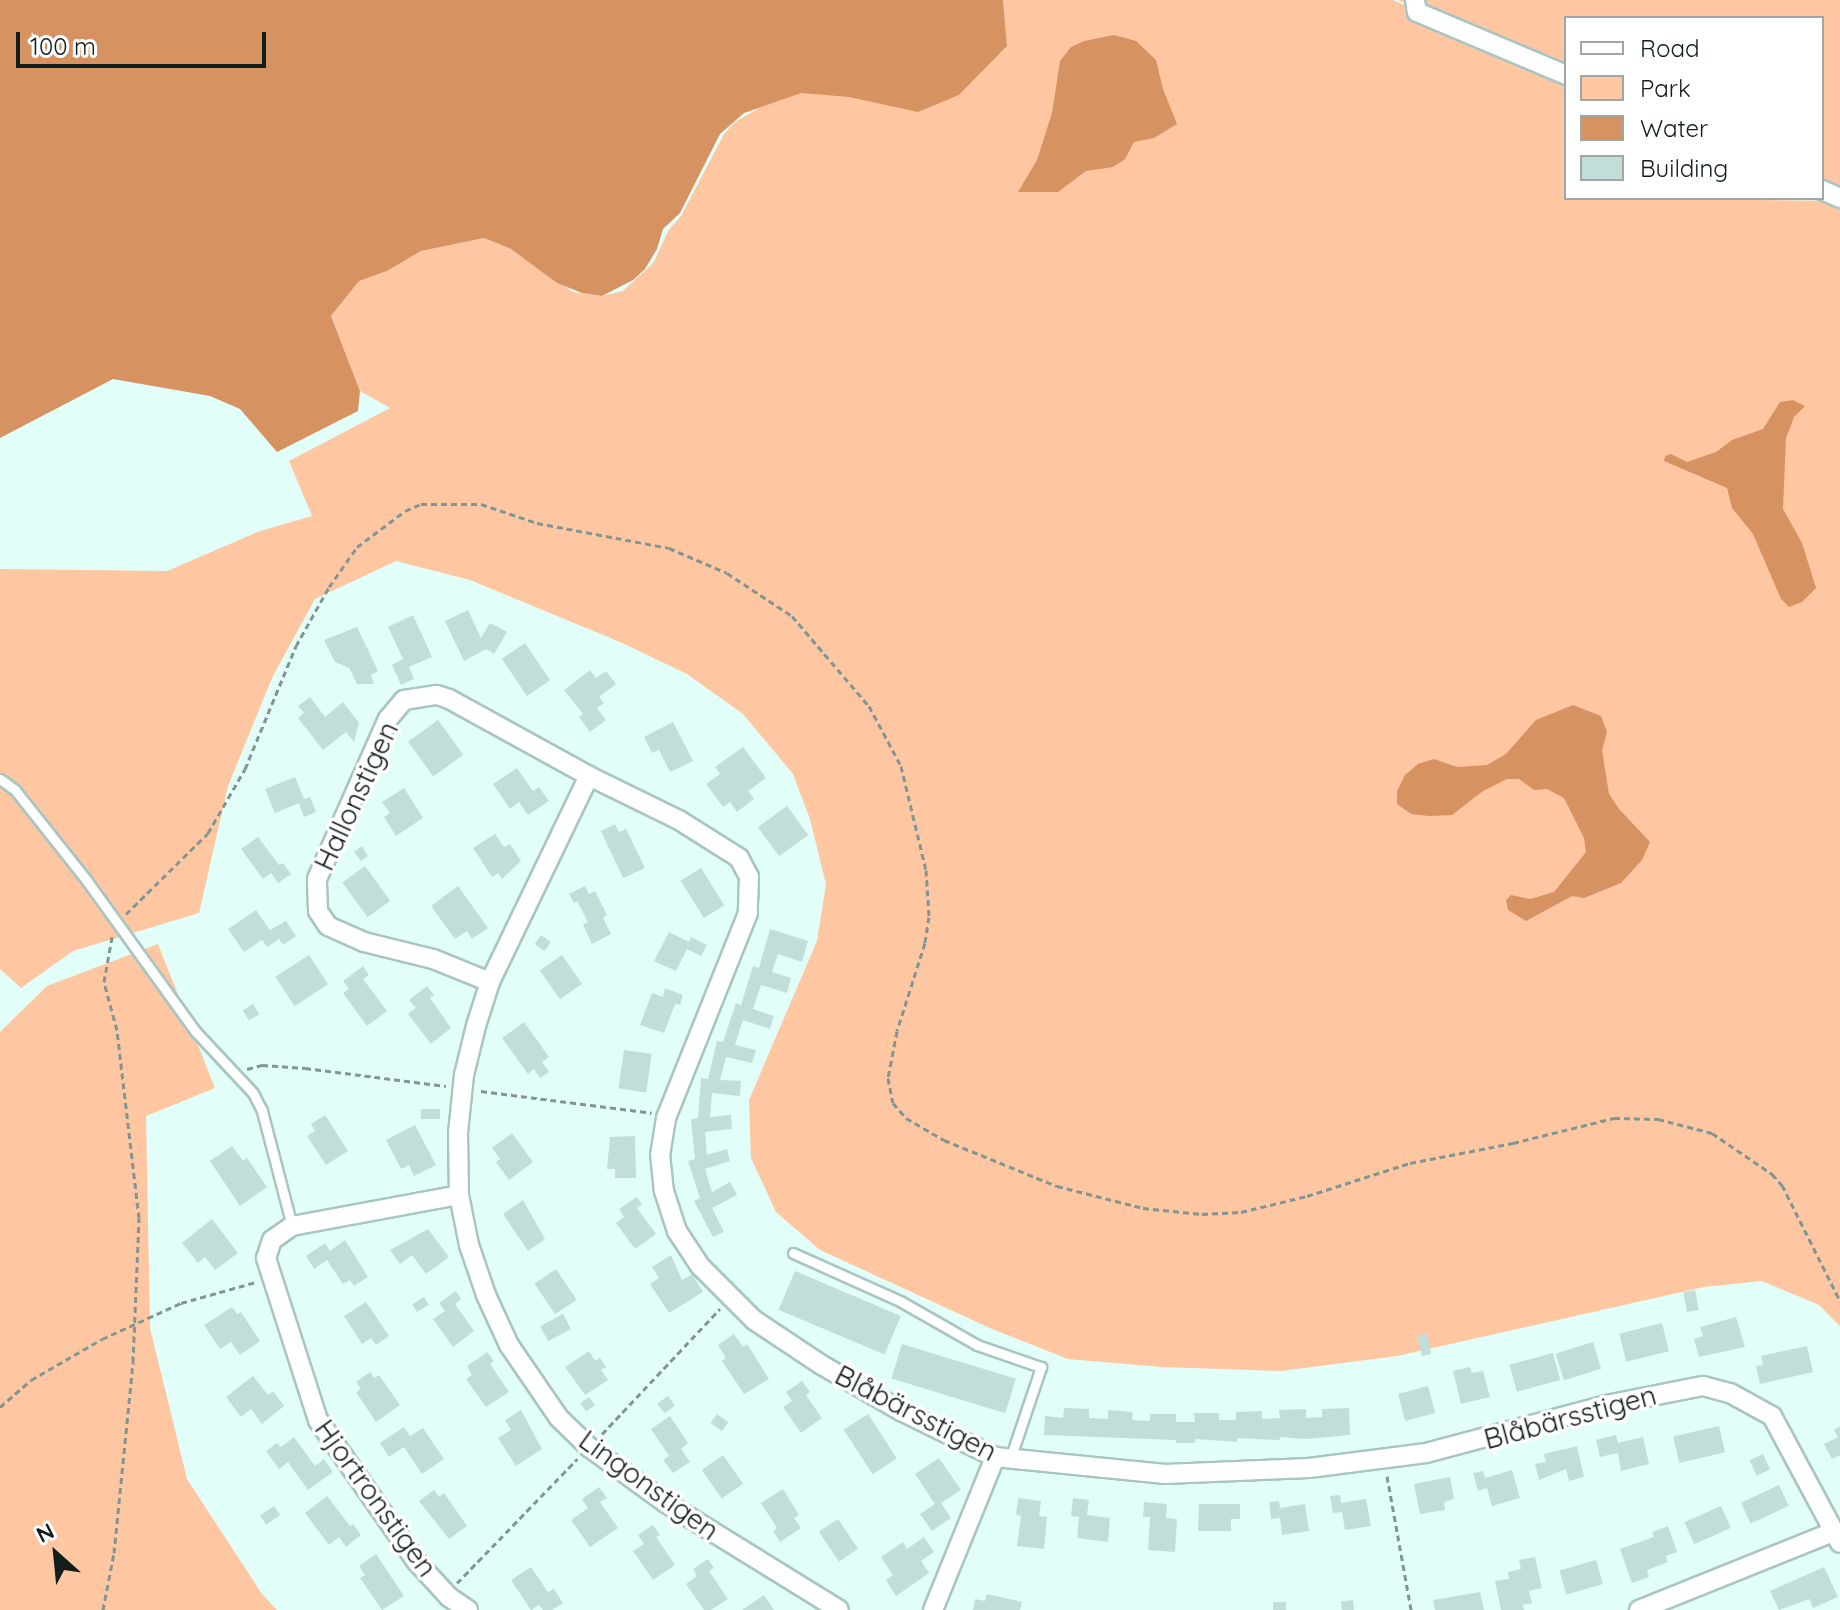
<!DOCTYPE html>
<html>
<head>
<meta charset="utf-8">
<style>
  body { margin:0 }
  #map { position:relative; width:1840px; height:1610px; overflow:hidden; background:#e1fef9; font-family:Quicksand,sans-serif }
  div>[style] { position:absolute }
  .green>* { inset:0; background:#ffc6a2 }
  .water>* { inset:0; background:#d79262 }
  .building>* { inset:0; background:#c2deda; transform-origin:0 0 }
  .path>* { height:3px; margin-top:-1.5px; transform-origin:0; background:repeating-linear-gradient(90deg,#819592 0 6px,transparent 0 10px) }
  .roads { filter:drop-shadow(2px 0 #a9c5c1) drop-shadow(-2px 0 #a9c5c1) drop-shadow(0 2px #a9c5c1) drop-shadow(0 -2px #a9c5c1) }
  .lane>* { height:9px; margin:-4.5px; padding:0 4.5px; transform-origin:4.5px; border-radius:4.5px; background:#fff }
  .street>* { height:18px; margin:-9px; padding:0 9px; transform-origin:9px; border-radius:9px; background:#fff }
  span { translate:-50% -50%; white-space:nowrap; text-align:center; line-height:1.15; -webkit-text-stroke:7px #fff; paint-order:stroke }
  .street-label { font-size:28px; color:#131d1c }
  .legend { position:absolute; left:1564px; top:16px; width:260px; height:184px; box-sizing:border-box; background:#fff; border:2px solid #a1a5a4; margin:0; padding:10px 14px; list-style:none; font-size:24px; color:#131d1c }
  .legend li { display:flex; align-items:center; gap:16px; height:40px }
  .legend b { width:40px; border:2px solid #a1a5a4 }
  .north { position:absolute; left:16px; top:1514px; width:80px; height:80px; -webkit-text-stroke:6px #fff; paint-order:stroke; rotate:333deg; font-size:22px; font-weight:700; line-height:32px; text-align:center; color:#131d1c }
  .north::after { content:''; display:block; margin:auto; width:28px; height:36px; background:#131d1c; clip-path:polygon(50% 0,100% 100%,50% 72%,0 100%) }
  .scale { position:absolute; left:16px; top:32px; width:250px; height:36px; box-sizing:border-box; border:4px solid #131d1c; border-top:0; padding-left:10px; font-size:24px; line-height:28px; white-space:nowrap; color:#131d1c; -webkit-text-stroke:6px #fff; paint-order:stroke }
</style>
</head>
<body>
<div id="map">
  <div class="green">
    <i style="clip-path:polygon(1003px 0,1393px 0,1566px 78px,1566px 198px,1840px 201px,1840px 1326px,1819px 1305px,1762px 1281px,1704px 1287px,1397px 1356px,1281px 1371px,1162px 1367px,1068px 1359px,992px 1329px,820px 1250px,776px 1212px,751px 1158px,749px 1100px,817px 941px,826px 884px,810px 819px,793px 774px,743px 714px,687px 674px,620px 642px,470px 580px,396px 561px,315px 599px,272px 678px,228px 786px,199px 913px,73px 951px,21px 988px,0 969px,0 569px,167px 571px,260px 531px,312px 516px,289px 461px,390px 408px,360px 391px,331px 316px,359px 281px,387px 271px,421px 251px,484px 238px,511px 249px,573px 292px,602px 296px,623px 291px,654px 262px,668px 231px,681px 216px,724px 134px,735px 122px,769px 102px,800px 93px,832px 93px,917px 111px,959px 95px,1007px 46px)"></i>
    <i style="clip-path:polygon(1398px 0,1840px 0,1840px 196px,1822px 188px,1822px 18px,1566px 18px,1566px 74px)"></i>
    <i style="clip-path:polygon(158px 944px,215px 1088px,146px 1116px,150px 1328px,187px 1479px,262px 1594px,277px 1610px,0 1610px,0 1032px,47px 986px)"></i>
  </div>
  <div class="water">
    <i style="clip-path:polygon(0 0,1003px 0,1007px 46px,959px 95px,918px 112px,849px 97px,801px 93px,744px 113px,720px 134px,680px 213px,663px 229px,657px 249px,645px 269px,633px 280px,602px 296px,582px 293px,557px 283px,511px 249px,484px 238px,421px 251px,387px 271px,359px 281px,331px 316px,360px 391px,358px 411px,277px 452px,240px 409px,210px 396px,113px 379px,0 438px)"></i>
    <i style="clip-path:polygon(1114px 35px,1136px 41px,1156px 60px,1163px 89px,1177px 124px,1154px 138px,1134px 142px,1125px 159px,1113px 167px,1086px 171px,1058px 192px,1018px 192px,1037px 160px,1052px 113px,1060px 61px,1071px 47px,1084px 41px)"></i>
    <i style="clip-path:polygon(1793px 400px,1805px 406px,1794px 417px,1786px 438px,1783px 509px,1802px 543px,1816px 588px,1802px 602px,1789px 607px,1781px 599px,1753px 534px,1732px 508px,1727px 488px,1664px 461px,1665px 456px,1671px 454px,1687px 462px,1716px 452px,1732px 440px,1763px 429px,1780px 402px)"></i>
    <i style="clip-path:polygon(1573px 705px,1601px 716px,1607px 732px,1602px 750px,1609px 794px,1619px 809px,1650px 842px,1642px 860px,1621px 883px,1584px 898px,1572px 896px,1526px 921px,1508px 910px,1506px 900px,1511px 895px,1530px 899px,1554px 892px,1586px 852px,1584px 838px,1564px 798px,1547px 789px,1534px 790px,1519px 779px,1507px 779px,1483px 791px,1452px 815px,1429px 816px,1411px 814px,1397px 804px,1397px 791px,1405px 775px,1418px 764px,1434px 759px,1457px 767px,1487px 765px,1506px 754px,1536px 720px)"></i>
  </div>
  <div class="building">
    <i style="clip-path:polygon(468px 610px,481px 638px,490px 623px,507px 632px,494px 654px,486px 649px,464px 661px,445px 621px)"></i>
    <i style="clip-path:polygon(413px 615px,432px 657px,409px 667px,414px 679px,401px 685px,392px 665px,403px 659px,388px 627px)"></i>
    <i style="clip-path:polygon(357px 627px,378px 671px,371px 675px,374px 684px,357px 684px,349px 668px,335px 662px,324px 640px)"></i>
    <i style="left:525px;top:643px;width:45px;height:28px;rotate:56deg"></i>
    <i style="clip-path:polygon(590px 670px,596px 678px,606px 671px,616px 684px,599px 697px,604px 703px,597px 708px,606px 720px,590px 732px,579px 717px,583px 714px,564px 690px)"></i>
    <i style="clip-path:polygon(310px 697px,325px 717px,343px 702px,359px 723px,354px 742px,346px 732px,323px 750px,298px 718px,304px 713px,298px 706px)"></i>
    <i style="left:438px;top:720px;width:43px;height:37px;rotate:54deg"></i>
    <i style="clip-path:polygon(673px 722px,693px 761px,670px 772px,659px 750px,652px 753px,644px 737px)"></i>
    <i style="clip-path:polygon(743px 747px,766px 778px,748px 791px,754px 799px,737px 812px,730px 802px,723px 807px,706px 784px,720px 774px,715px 767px)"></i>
    <i style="clip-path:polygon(517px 768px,533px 791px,539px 787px,549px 801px,528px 815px,519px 802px,510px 809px,493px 784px)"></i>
    <i style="clip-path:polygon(295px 777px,304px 799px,310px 797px,316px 812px,304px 817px,299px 803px,275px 813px,265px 789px)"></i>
    <i style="clip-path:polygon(404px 788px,423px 818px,396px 836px,384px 817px,390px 813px,382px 802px)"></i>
    <i style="left:787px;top:806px;width:36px;height:36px;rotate:54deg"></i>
    <i style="clip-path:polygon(615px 824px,619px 832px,626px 829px,645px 868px,623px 878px,601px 831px)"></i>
    <i style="clip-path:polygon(495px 834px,504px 847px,510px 844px,521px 861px,502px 879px,498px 873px,492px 877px,473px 848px)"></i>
    <i style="clip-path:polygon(258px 837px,279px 865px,283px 863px,291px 874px,278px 883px,271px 873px,263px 879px,241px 849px)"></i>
    <i style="clip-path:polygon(362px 846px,368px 856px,361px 861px,354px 852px)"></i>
    <i style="left:365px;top:866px;width:43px;height:28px;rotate:54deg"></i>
    <i style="left:701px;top:868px;width:44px;height:24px;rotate:58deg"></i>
    <i style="clip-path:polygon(458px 886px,488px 928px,472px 939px,467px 931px,455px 939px,431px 906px)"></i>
    <i style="clip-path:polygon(585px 886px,589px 894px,595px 891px,607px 915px,603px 918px,611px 934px,592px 944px,583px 925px,588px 922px,577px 901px,574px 903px,569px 894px)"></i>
    <i style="clip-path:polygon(256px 910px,270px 930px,286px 921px,296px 936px,283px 945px,279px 939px,267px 947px,262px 940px,244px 952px,228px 929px)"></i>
    <i style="clip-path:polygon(770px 929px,808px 941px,802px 962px,778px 954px,772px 972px,791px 978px,787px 993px,761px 985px,753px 1009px,774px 1016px,770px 1029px,743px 1020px,735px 1045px,756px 1050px,752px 1063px,726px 1057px,720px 1080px,741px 1081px,740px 1096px,712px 1093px,710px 1117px,731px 1115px,732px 1129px,705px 1132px,707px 1155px,727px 1149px,730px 1161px,705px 1169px,712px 1192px,730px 1182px,737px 1195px,712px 1208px,724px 1232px,713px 1237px,694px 1201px,700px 1198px,688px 1161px,695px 1159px,691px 1119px,698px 1118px,701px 1078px,708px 1079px,717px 1041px,723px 1042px,736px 1003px,741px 1005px,753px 966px,759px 968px)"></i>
    <i style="clip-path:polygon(669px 932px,689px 942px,691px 937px,707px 945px,701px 956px,687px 949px,676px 971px,654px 961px)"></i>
    <i style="left:541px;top:935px;width:12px;height:11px;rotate:35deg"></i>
    <i style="left:309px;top:955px;width:35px;height:40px;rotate:57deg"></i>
    <i style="left:562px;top:955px;width:35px;height:27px;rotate:55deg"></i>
    <i style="clip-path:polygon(363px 966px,369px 975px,363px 979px,387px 1011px,367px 1026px,343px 993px,349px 989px,343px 981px)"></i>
    <i style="clip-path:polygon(427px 986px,434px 995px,430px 998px,451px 1028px,431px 1044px,408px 1014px,416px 1008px,409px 1000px)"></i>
    <i style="clip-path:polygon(665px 988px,683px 995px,680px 1005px,675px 1004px,664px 1033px,640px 1025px,652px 993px,663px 997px)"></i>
    <i style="left:253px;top:1004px;width:12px;height:12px;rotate:59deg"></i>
    <i style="clip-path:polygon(524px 1022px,549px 1057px,542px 1062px,549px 1072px,540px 1078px,534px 1069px,528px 1074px,502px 1038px)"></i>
    <i style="left:624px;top:1050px;width:28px;height:39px;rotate:8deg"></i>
    <i style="left:421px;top:1109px;width:19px;height:10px"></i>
    <i style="clip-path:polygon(325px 1115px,348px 1151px,326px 1165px,307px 1136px,315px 1131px,311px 1124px)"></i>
    <i style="clip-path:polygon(415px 1125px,436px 1165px,414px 1176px,409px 1165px,401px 1169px,386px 1140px)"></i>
    <i style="clip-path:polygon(512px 1133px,533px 1162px,509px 1180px,496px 1162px,500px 1159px,492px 1148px)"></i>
    <i style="clip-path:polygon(635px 1136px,636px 1178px,615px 1178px,615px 1169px,607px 1169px,610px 1137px)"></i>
    <i style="clip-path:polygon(232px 1146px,243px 1161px,247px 1158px,267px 1187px,240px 1206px,210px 1161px)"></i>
    <i style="clip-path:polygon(637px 1197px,642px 1205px,637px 1208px,656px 1234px,635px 1249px,616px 1223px,624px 1217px,619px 1209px)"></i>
    <i style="clip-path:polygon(523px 1200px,545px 1239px,528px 1251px,503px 1214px)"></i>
    <i style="clip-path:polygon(212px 1219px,238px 1253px,215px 1270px,205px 1257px,198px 1263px,182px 1243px)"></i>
    <i style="clip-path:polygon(428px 1229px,449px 1257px,426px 1274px,412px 1255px,400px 1264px,390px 1250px)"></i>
    <i style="clip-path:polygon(345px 1240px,368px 1277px,354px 1286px,350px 1280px,343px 1284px,327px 1260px,314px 1269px,306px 1256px,325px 1243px,330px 1251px)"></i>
    <i style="clip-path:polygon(671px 1255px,682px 1280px,692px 1274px,703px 1292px,669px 1313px,650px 1284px,659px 1278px,652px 1267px)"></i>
    <i style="left:556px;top:1269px;width:37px;height:26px;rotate:56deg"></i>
    <i style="left:795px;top:1271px;width:115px;height:42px;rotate:23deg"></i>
    <i style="left:1695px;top:1290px;width:20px;height:12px;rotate:79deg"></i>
    <i style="clip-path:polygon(456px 1291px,461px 1299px,455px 1304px,474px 1331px,453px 1347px,433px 1319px,445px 1311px,439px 1303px)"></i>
    <i style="left:424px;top:1297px;width:9px;height:14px;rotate:58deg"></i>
    <i style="clip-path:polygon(366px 1302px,389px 1336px,376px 1345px,371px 1338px,362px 1344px,344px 1316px)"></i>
    <i style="clip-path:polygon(232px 1307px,237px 1314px,241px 1312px,260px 1341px,240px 1355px,231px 1342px,220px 1349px,204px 1325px)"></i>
    <i style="left:563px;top:1314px;width:17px;height:26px;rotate:62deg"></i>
    <i style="clip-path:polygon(1736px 1317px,1745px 1347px,1699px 1357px,1694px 1339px,1703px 1336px,1700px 1327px)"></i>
    <i style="left:1662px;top:1323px;width:29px;height:44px;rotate:76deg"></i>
    <i style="clip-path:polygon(1427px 1333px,1431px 1354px,1422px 1356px,1417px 1336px)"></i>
    <i style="clip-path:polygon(734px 1334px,743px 1347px,747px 1344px,769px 1379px,744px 1394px,722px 1361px,726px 1358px,718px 1345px)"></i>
    <i style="left:1593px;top:1342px;width:28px;height:39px;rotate:73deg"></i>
    <i style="left:902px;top:1344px;width:119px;height:36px;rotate:17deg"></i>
    <i style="clip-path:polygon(1807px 1346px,1813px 1372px,1760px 1384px,1756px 1366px,1763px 1365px,1761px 1356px)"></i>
    <i style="clip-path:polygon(589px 1351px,595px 1361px,600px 1358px,606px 1367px,601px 1370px,608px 1380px,585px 1395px,565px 1367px)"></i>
    <i style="clip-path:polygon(487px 1352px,494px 1361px,490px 1364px,509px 1392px,486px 1407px,466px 1379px,472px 1375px,467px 1366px)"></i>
    <i style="left:1553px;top:1353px;width:28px;height:45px;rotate:75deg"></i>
    <i style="clip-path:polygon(1470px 1367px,1472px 1373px,1483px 1371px,1490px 1397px,1461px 1404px,1453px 1371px)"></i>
    <i style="clip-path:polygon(370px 1372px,374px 1378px,379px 1375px,400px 1405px,376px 1422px,356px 1392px,361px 1389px,356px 1382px)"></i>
    <i style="clip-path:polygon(253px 1376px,268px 1395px,273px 1391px,284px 1406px,262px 1424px,251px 1409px,241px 1417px,226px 1397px)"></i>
    <i style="clip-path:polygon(802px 1381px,810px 1392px,806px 1395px,822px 1418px,801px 1433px,783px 1407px,792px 1401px,786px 1392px)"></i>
    <i style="left:1428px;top:1386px;width:28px;height:31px;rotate:75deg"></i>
    <i style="left:668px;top:1396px;width:12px;height:13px;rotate:55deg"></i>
    <i style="left:589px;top:1397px;width:10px;height:11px;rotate:53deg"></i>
    <i style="clip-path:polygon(1064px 1408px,1089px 1409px,1089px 1418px,1108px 1419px,1108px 1410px,1133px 1412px,1132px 1420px,1150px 1421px,1150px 1414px,1176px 1414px,1176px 1422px,1195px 1422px,1194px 1413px,1219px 1413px,1219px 1420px,1236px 1420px,1236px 1412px,1262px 1411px,1262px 1419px,1280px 1418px,1279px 1410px,1306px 1409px,1306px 1418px,1322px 1417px,1322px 1409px,1349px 1408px,1350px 1435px,1306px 1439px,1280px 1437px,1280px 1440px,1237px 1438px,1237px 1442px,1195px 1439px,1195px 1443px,1176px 1443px,1176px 1440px,1044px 1435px,1045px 1416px,1063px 1418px)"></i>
    <i style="clip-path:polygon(521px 1410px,542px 1449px,516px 1466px,498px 1438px,511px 1430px,505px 1420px)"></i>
    <i style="left:717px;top:1414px;width:14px;height:11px;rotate:36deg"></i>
    <i style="left:868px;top:1414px;width:53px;height:29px;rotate:57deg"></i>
    <i style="clip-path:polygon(670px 1416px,688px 1443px,681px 1449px,690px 1462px,673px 1473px,663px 1460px,669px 1456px,651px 1429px)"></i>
    <i style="left:1719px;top:1426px;width:27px;height:47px;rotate:77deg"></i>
    <i style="clip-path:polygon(1840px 1426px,1840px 1455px,1832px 1459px,1824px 1444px,1838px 1437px,1834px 1430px)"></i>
    <i style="clip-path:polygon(404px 1427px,410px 1436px,423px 1428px,444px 1459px,422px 1474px,404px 1447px,389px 1457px,380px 1443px)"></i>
    <i style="clip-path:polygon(1616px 1435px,1618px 1443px,1643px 1437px,1649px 1464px,1621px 1471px,1618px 1453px,1600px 1457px,1596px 1440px)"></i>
    <i style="clip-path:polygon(294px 1437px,315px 1466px,324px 1459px,333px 1472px,308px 1490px,288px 1462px,279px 1469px,266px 1451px,277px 1443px,281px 1447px)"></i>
    <i style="clip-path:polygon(1577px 1446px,1584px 1477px,1569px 1481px,1566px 1469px,1539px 1480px,1535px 1464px,1546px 1462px,1544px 1454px)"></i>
    <i style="left:1763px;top:1454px;width:17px;height:15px;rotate:65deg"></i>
    <i style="left:723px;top:1455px;width:35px;height:26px;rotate:55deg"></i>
    <i style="clip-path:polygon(939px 1458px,961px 1490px,941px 1503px,951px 1518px,932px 1531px,920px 1514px,935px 1504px,915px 1474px)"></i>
    <i style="clip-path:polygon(1512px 1470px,1520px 1498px,1492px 1506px,1487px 1488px,1478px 1491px,1473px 1473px,1483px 1471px,1485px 1478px)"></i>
    <i style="clip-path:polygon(1450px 1477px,1454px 1499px,1444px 1502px,1445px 1510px,1420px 1514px,1414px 1484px)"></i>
    <i style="left:1779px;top:1485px;width:23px;height:42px;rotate:65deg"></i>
    <i style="clip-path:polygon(599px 1487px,607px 1498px,600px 1502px,618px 1528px,590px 1547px,571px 1520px,588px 1508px,582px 1499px)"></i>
    <i style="clip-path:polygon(783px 1489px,799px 1515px,794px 1518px,801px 1528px,780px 1542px,773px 1531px,777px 1528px,761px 1503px)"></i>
    <i style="clip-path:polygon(434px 1490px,439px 1497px,444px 1493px,467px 1526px,449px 1539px,419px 1501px)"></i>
    <i style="clip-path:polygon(1340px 1495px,1341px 1503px,1366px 1499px,1371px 1526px,1345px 1530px,1342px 1512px,1333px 1513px,1330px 1496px)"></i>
    <i style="clip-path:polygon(327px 1496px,350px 1526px,353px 1524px,361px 1535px,346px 1547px,339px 1537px,329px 1545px,305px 1513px)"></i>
    <i style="clip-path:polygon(1018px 1498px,1041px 1501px,1039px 1516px,1047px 1517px,1044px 1549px,1017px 1546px,1021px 1516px,1016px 1515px)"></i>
    <i style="clip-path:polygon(1073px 1498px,1089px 1500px,1087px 1515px,1110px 1518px,1108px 1542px,1077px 1538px,1079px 1517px,1071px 1516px)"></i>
    <i style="clip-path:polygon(1279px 1501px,1280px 1508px,1305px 1504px,1309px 1531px,1282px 1535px,1280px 1518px,1271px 1519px,1269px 1502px)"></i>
    <i style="clip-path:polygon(1144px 1502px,1167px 1504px,1166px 1518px,1177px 1519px,1175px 1552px,1148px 1550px,1150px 1517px,1143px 1517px)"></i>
    <i style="clip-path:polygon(1199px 1504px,1240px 1504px,1240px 1519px,1231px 1519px,1231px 1531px,1198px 1531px)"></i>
    <i style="left:274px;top:1506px;width:11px;height:17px;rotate:56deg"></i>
    <i style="left:1721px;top:1506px;width:24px;height:40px;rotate:66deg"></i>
    <i style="left:838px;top:1519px;width:36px;height:23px;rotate:56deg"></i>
    <i style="clip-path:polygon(653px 1525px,660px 1535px,656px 1537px,675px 1565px,653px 1580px,633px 1551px,644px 1544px,638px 1535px)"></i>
    <i style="clip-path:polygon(1668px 1526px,1677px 1552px,1666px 1556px,1668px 1562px,1647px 1570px,1649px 1577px,1632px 1583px,1620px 1549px,1654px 1537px,1652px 1532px)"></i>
    <i style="clip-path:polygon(924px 1537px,934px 1552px,921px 1561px,929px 1573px,896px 1596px,886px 1580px,893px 1575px,881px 1557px,903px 1542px,907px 1549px)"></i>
    <i style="clip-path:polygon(376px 1554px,404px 1596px,382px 1610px,360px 1578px,365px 1575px,359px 1566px)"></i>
    <i style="clip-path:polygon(1535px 1557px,1542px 1588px,1529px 1591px,1532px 1603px,1523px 1605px,1524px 1610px,1501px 1610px,1495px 1581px,1509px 1579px,1508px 1572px,1521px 1569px,1519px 1560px)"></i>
    <i style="clip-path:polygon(708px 1559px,714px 1568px,709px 1571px,728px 1599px,711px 1610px,704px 1610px,686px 1584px,697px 1576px,693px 1569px)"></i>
    <i style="left:1596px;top:1560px;width:25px;height:38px;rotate:74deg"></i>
    <i style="clip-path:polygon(531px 1567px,548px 1592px,554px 1589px,563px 1603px,552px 1610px,543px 1610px,539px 1605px,531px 1610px,511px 1580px)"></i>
    <i style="clip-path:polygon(1824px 1567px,1838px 1597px,1813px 1608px,1809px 1599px,1779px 1610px,1770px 1591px)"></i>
    <i style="clip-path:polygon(1480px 1592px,1484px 1610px,1435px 1610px,1433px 1600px)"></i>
    <i style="clip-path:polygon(987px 1594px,1022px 1602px,1020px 1610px,973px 1610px,975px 1599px,985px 1601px)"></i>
    <i style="clip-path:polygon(764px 1595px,774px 1610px,742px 1610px)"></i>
    <i style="left:1353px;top:1600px;width:10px;height:12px;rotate:84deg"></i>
    <i style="left:1273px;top:1602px;width:13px;height:8px"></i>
  </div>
  <div class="path">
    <i style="left:126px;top:914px;width:115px;rotate:-44.6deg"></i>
    <i style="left:208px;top:833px;width:74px;rotate:-60deg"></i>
    <i style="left:245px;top:769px;width:133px;rotate:-67.5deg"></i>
    <i style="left:296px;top:646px;width:68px;rotate:-60.8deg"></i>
    <i style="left:329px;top:587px;width:49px;rotate:-55deg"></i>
    <i style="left:357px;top:547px;width:60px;rotate:-36.9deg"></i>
    <i style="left:405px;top:511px;width:17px;rotate:-24deg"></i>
    <i style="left:421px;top:504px;width:60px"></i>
    <i style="left:481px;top:504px;width:59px;rotate:18.7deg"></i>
    <i style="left:537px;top:523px;width:134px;rotate:10.7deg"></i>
    <i style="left:669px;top:548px;width:63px;rotate:23.3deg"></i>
    <i style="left:727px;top:573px;width:78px;rotate:33.5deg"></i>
    <i style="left:792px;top:616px;width:118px;rotate:49.5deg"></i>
    <i style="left:869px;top:706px;width:68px;rotate:61.9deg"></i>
    <i style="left:901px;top:766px;width:107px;rotate:76.5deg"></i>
    <i style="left:926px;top:870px;width:47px;rotate:86.3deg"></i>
    <i style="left:929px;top:917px;width:26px;rotate:99deg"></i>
    <i style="left:925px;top:943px;width:92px;rotate:107.7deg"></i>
    <i style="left:897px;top:1031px;width:48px;rotate:100.8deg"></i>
    <i style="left:888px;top:1078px;width:25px;rotate:79deg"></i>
    <i style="left:893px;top:1103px;width:20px;rotate:49deg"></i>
    <i style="left:906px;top:1118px;width:44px;rotate:30.1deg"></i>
    <i style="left:944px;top:1140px;width:122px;rotate:22.2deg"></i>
    <i style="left:1057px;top:1186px;width:89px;rotate:14.3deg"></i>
    <i style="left:1143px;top:1208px;width:59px;rotate:5.8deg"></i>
    <i style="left:1202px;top:1214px;width:39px;rotate:-3deg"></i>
    <i style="left:1241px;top:1212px;width:68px;rotate:-13.6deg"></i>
    <i style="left:1307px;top:1196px;width:108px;rotate:-17.8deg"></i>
    <i style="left:1410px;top:1163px;width:105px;rotate:-11deg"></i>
    <i style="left:1513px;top:1143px;width:104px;rotate:-13.9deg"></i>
    <i style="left:1614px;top:1118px;width:44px;rotate:1.3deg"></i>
    <i style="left:1658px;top:1119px;width:56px;rotate:14.5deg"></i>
    <i style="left:1712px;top:1133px;width:73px;rotate:34.3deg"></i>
    <i style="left:1772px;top:1174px;width:15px;rotate:48deg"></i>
    <i style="left:1782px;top:1185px;width:130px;rotate:63.4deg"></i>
    <i style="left:247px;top:1069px;width:16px;rotate:-15deg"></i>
    <i style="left:262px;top:1065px;width:43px;rotate:4deg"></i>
    <i style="left:305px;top:1068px;width:142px;rotate:7.3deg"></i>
    <i style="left:481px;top:1091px;width:172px;rotate:7.3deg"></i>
    <i style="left:0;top:1407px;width:41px;rotate:-41.1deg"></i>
    <i style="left:31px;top:1380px;width:82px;rotate:-30deg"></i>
    <i style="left:102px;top:1339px;width:87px;rotate:-24.5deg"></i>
    <i style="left:181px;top:1303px;width:78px;rotate:-15.6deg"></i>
    <i style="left:602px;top:1434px;width:172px;rotate:-46.7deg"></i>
    <i style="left:1387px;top:1476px;width:136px;rotate:79.8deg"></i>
    <i style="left:457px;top:1583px;width:173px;rotate:-45.9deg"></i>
    <i style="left:103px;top:1610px;width:58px;rotate:-79.1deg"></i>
    <i style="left:114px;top:1553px;width:192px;rotate:-84.3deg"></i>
    <i style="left:133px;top:1362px;width:144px;rotate:-87.6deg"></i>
    <i style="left:139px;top:1218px;width:189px;rotate:-96.7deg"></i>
    <i style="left:117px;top:1030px;width:50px;rotate:-105.2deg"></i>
    <i style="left:104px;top:982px;width:46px;rotate:-79.9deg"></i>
  </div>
  <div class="roads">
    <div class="lane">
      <i style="left:0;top:779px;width:19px;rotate:36deg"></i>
      <i style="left:15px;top:790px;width:116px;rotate:51.6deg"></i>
      <i style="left:87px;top:881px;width:186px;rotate:54.2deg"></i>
      <i style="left:196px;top:1032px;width:83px;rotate:46.9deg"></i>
      <i style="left:253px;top:1093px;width:20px;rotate:63deg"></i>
      <i style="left:262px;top:1111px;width:119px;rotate:75.4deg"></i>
      <i style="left:793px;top:1253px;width:117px;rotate:24.2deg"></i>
      <i style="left:900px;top:1301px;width:89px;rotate:29.7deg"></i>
      <i style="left:977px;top:1345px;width:68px;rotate:19deg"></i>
      <i style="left:1041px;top:1367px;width:97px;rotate:108.6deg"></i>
    </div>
    <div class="street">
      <i style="left:1415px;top:0;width:12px;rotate:81deg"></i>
      <i style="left:1417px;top:12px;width:162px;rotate:22.9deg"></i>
      <i style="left:1822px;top:190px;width:20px;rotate:24deg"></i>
      <i style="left:589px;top:776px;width:229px;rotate:115.7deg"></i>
      <i style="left:490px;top:982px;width:46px;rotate:107.7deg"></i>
      <i style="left:476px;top:1026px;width:50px;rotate:103.8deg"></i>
      <i style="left:464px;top:1075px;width:58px;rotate:95.9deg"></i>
      <i style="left:458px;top:1133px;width:62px;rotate:89.1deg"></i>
      <i style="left:459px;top:1195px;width:51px;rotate:78.7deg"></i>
      <i style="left:469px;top:1245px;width:53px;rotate:71.2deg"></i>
      <i style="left:486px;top:1295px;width:55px;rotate:65.3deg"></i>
      <i style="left:509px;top:1345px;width:88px;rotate:55.6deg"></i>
      <i style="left:559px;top:1418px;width:42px;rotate:44deg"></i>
      <i style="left:589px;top:1447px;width:95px;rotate:36deg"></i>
      <i style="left:666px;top:1503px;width:203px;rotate:31.7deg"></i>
      <i style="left:490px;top:982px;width:61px;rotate:-158deg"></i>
      <i style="left:433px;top:959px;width:71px;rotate:-166.2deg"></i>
      <i style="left:364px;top:942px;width:39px;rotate:-156deg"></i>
      <i style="left:328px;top:926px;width:18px;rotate:-124deg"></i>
      <i style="left:318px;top:911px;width:32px;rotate:-92deg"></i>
      <i style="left:317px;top:879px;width:175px;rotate:-66.1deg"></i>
      <i style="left:388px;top:719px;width:25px;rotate:-50deg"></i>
      <i style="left:404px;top:700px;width:33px;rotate:-9deg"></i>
      <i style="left:437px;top:695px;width:13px;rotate:18deg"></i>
      <i style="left:449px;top:699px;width:160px;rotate:28.8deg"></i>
      <i style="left:589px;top:776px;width:100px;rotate:26.1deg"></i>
      <i style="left:679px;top:820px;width:71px;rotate:32.3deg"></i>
      <i style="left:739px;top:858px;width:21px;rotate:62deg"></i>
      <i style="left:749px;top:877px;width:36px;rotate:92deg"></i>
      <i style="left:748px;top:913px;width:221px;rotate:111.8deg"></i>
      <i style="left:666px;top:1118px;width:36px;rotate:99deg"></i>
      <i style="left:660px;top:1154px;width:37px;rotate:84deg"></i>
      <i style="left:664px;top:1191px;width:42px;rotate:72deg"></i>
      <i style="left:677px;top:1231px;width:42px;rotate:56.7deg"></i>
      <i style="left:700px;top:1266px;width:76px;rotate:45deg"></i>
      <i style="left:754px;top:1320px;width:79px;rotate:33.7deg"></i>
      <i style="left:820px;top:1364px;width:94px;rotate:30.1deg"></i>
      <i style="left:901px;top:1411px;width:105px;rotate:26.1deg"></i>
      <i style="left:995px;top:1457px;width:171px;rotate:5.7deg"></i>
      <i style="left:1165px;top:1474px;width:144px;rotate:-2.4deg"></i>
      <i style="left:1309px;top:1468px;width:118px;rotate:-7.3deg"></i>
      <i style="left:1426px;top:1453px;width:186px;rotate:-14.9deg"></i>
      <i style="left:1606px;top:1405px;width:99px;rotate:-11.1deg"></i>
      <i style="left:1703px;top:1386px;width:28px;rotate:15deg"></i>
      <i style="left:1730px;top:1393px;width:48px;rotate:28.7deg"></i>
      <i style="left:1772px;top:1416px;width:144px;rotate:61.8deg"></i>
      <i style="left:459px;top:1195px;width:170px;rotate:169.5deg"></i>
      <i style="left:292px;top:1226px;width:24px;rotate:145deg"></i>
      <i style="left:272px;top:1240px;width:19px;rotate:108deg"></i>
      <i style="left:266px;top:1258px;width:170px;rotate:72.2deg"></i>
      <i style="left:318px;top:1420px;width:172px;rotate:55.2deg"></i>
      <i style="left:416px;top:1561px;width:49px;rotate:47.5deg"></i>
      <i style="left:449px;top:1597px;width:23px;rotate:34deg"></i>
      <i style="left:933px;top:1610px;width:165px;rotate:-67.9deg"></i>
      <i style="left:1639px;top:1610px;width:209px;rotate:-21.9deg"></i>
    </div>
  </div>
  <div class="street-label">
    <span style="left:356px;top:796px;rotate:-65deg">Hallonstigen</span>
    <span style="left:916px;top:1413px;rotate:27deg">Blåbärsstigen</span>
    <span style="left:1570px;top:1417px;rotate:-15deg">Blåbärsstigen</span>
    <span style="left:649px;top:1485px;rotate:36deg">Lingonstigen</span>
    <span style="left:376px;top:1498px;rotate:54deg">Hjortronstigen</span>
  </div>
  <ul class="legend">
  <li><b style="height:10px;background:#fff"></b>Road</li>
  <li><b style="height:22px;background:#ffc6a2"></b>Park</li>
  <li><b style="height:22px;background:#d79262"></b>Water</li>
  <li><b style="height:22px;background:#c2deda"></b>Building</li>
  </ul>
  <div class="north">N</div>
  <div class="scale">100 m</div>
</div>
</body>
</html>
